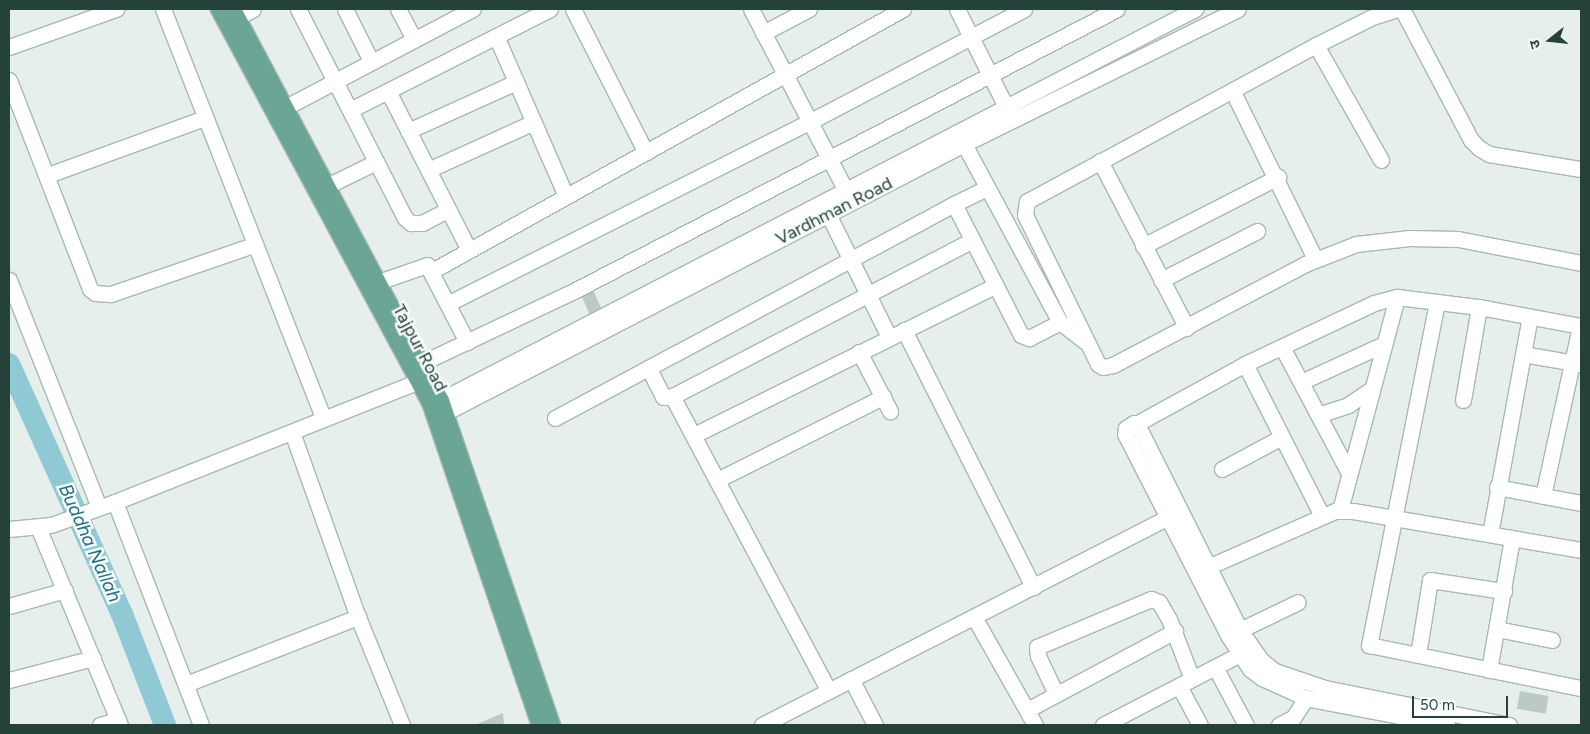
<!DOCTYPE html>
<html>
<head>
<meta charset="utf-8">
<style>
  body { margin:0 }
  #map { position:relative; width:1590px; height:734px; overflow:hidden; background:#e6efeb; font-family:Figtree,"Noto Sans Devanagari",sans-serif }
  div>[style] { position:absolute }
  .river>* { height:22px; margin:-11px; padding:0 11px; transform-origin:11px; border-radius:11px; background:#8ec9d4 }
  .building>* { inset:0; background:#bbcac4; transform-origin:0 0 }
  .roads { filter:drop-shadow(1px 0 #a8b8b2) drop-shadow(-1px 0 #a8b8b2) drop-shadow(0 1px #a8b8b2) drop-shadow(0 -1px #a8b8b2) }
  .minor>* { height:15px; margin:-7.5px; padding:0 7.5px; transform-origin:7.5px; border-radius:7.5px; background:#fff }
  .major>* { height:15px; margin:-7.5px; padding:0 7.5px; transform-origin:7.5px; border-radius:7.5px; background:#6aa596 }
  span { translate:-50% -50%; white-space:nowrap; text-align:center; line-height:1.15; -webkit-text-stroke:5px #f7fbf9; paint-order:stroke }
  .street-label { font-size:18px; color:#24423a }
  .water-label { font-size:19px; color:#1c6f80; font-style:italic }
  .frame { position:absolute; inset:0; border:10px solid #24423a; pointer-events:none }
  .north { position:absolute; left:1525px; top:15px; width:50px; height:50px; -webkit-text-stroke:4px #f7fbf9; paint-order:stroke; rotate:254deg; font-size:14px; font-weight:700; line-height:20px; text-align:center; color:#24423a }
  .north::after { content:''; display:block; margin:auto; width:18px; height:22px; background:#24423a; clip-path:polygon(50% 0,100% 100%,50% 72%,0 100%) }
  .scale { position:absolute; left:1412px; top:696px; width:96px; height:22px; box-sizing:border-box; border:2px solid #24423a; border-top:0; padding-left:6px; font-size:15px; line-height:18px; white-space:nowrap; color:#24423a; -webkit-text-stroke:4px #f7fbf9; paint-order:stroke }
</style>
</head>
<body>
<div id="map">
  <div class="river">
    <i style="left:9px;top:364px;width:274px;rotate:65.7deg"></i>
    <i style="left:122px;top:614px;width:119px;rotate:68.8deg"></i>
  </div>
  <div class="building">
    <i style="left:593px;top:290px;width:24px;height:13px;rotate:66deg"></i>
    <i style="left:1520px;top:691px;width:29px;height:18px;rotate:10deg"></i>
    <i style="clip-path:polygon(503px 713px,504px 725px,475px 725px)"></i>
  </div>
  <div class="roads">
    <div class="minor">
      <i style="left:163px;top:9px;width:440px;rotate:68.6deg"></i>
      <i style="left:298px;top:9px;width:235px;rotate:62.9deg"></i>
      <i style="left:405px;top:218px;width:8px;rotate:40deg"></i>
      <i style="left:411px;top:223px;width:11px"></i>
      <i style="left:422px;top:223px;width:29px;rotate:-27deg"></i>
      <i style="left:345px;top:9px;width:58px;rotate:63.4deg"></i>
      <i style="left:398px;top:9px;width:34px;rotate:62deg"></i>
      <i style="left:573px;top:9px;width:161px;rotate:63.1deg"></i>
      <i style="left:751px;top:9px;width:205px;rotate:62.4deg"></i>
      <i style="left:957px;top:9px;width:121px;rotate:63.4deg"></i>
      <i style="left:1397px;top:9px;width:28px;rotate:162deg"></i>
      <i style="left:1370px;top:18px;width:60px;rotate:153.4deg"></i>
      <i style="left:1316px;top:45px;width:328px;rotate:151.6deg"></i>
      <i style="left:1027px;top:201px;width:14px;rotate:98deg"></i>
      <i style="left:1025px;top:215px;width:166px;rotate:63.9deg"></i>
      <i style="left:1098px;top:364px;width:6px;rotate:31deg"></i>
      <i style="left:1103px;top:367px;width:10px;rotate:-11deg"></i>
      <i style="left:1113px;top:365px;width:217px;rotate:-27.7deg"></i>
      <i style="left:1305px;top:264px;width:55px;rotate:-21.4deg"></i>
      <i style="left:1356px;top:244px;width:54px;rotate:-6.3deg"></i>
      <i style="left:1410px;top:238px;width:48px;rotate:1.2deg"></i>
      <i style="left:1458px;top:239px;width:125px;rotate:11deg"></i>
      <i style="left:1402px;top:9px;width:148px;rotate:62.2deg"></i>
      <i style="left:1471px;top:140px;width:11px;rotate:45deg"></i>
      <i style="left:1479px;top:148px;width:12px;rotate:31deg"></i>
      <i style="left:1489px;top:154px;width:93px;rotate:9.3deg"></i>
      <i style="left:226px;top:23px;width:30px;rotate:-27deg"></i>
      <i style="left:763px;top:33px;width:52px;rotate:-27.6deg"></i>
      <i style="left:496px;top:36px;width:175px;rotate:66.4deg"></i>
      <i style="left:1316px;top:45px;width:132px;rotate:60.5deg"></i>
      <i style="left:9px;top:47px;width:114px;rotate:-19.6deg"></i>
      <i style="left:9px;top:80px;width:224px;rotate:68.8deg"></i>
      <i style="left:90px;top:289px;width:6px;rotate:39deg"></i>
      <i style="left:95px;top:293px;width:16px;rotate:4deg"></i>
      <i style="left:111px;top:294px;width:150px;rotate:-19deg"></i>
      <i style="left:388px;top:91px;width:178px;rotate:63deg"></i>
      <i style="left:1233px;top:92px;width:186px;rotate:63.8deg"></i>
      <i style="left:286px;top:107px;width:211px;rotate:-27.7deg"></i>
      <i style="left:350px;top:110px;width:224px;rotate:-26.8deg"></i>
      <i style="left:408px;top:131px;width:119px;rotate:-24.4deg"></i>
      <i style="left:964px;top:144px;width:202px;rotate:61.7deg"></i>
      <i style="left:1060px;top:322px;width:34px;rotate:38deg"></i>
      <i style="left:1100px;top:161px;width:188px;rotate:62.5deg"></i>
      <i style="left:428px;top:170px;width:116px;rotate:-24.4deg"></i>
      <i style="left:48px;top:175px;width:167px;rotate:-20deg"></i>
      <i style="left:327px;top:186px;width:55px;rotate:-26.1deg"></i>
      <i style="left:954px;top:204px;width:37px;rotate:-26deg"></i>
      <i style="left:828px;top:214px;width:137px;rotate:63.6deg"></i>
      <i style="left:1143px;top:246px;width:152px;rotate:-27.1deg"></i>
      <i style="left:432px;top:271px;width:539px;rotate:-29.09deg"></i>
      <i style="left:9px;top:280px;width:244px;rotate:68.4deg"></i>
      <i style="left:1161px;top:280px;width:108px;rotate:-27deg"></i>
      <i style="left:378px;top:282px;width:52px;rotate:-19.1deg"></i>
      <i style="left:427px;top:265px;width:87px;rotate:62.5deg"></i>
      <i style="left:1437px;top:302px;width:350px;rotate:101.2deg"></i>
      <i style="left:1369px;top:645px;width:216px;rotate:11.5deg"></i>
      <i style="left:449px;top:303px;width:403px;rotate:-26.7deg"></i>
      <i style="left:809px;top:122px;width:243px;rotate:-27.7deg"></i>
      <i style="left:904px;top:330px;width:288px;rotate:63.3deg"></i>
      <i style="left:1282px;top:347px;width:143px;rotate:62deg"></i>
      <i style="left:859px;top:352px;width:67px;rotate:62.3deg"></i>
      <i style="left:1523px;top:354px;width:59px;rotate:9.8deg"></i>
      <i style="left:1245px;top:364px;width:168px;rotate:63.1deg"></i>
      <i style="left:411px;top:368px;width:176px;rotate:-25.3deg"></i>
      <i style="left:570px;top:293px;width:616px;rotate:-27.44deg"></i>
      <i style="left:649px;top:369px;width:31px;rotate:63deg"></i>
      <i style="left:663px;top:397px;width:8px"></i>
      <i style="left:671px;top:397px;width:340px;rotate:-27.5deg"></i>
      <i style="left:1301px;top:382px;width:91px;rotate:-24.6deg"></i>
      <i style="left:672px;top:396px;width:334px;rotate:62deg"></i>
      <i style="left:1463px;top:400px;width:94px;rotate:-80.2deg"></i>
      <i style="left:431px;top:405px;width:861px;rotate:-27.4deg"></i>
      <i style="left:1318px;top:415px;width:32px;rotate:-18deg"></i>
      <i style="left:1348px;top:405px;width:29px;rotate:-34deg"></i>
      <i style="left:435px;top:418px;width:596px;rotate:-27.38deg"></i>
      <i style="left:964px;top:144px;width:305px;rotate:-26.2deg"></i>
      <i style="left:555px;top:418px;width:453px;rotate:-28.2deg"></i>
      <i style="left:954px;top:204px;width:147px;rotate:62.9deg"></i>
      <i style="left:1021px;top:335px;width:9px;rotate:21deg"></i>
      <i style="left:1029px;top:338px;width:35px;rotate:-27deg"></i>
      <i style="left:1136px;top:424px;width:124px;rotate:-28.8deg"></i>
      <i style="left:1245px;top:364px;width:143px;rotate:-25.3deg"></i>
      <i style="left:1374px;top:303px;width:24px;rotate:-15deg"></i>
      <i style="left:292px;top:432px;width:196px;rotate:70.4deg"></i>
      <i style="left:358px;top:617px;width:117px;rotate:67.8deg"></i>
      <i style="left:694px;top:435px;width:337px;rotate:-26.4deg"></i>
      <i style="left:1222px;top:469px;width:68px;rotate:-28.1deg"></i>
      <i style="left:717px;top:480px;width:186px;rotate:-26.6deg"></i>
      <i style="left:1497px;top:487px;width:86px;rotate:10.8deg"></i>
      <i style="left:1543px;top:496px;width:174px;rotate:-77.7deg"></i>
      <i style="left:115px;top:502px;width:239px;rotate:68.9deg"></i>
      <i style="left:1340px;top:510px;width:220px;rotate:-75deg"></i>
      <i style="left:1397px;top:297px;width:83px;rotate:7deg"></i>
      <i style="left:1479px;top:307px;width:104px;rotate:10.6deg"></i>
      <i style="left:38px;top:527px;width:214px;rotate:67.5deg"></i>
      <i style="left:9px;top:529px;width:42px;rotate:-5.4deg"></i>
      <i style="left:51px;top:525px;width:68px;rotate:-19.8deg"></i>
      <i style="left:115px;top:502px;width:338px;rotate:-21.7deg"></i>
      <i style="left:1490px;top:534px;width:221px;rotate:-79.6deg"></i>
      <i style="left:1201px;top:570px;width:146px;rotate:-23.8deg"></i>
      <i style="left:1335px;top:511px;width:18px"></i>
      <i style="left:1353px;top:511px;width:231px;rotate:9.7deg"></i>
      <i style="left:9px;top:606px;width:58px;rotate:-15.9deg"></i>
      <i style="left:974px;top:617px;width:124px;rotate:60.5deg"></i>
      <i style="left:1497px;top:629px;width:56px;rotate:11.3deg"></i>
      <i style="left:1240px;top:630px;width:64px;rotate:-25.8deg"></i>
      <i style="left:1418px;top:655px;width:76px;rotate:-80.9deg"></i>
      <i style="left:1430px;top:580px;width:75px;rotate:8.5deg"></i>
      <i style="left:1215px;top:667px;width:66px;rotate:61.9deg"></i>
      <i style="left:1489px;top:670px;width:134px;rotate:-80.1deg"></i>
      <i style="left:851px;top:679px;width:52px;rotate:62.4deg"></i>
      <i style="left:9px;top:680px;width:87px;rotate:-14.7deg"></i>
      <i style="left:186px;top:684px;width:185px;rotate:-21.3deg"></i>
      <i style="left:1179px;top:686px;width:44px;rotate:61.7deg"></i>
      <i style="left:1056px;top:694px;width:42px;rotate:-115.3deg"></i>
      <i style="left:1038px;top:656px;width:9px;rotate:-96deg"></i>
      <i style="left:1037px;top:647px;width:124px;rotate:-22.8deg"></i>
      <i style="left:1151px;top:599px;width:9px;rotate:21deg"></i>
      <i style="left:1159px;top:602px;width:20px;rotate:60deg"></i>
      <i style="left:1169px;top:619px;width:64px;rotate:69deg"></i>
      <i style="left:1027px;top:710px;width:168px;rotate:-28.1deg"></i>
      <i style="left:100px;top:725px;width:19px;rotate:-16deg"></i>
      <i style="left:762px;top:725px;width:465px;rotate:-27.1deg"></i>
      <i style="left:1103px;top:725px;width:152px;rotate:-27.4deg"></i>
      <i style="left:1279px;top:725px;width:16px;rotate:-27deg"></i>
      <i style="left:1293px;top:718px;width:24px;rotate:-57deg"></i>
      <i style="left:1447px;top:725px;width:144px;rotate:-169.2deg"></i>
      <i style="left:1306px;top:698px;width:48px;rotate:-155.6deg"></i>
      <i style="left:1262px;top:678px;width:15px;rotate:-143deg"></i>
      <i style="left:1250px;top:669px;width:38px;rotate:-123deg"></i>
      <i style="left:1229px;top:637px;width:228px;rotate:-117.1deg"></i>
      <i style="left:1125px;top:434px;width:6px;rotate:-81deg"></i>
      <i style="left:1126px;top:428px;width:9px;rotate:-32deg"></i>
      <i style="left:1134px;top:423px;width:5px;rotate:37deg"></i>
      <i style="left:1138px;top:426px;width:228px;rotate:63.4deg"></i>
      <i style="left:1240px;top:630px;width:38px;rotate:55deg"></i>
      <i style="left:1262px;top:661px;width:16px;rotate:38deg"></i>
      <i style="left:1275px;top:671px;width:53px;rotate:18.8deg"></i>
      <i style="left:1325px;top:688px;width:188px;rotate:11.4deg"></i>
    </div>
    <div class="major">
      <i style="left:218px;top:9px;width:449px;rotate:61.8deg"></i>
      <i style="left:430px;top:405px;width:338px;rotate:71.2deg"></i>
      <i style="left:233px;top:9px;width:443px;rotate:62deg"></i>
      <i style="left:441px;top:400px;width:343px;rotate:71.1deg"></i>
    </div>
  </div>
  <div class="street-label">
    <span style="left:834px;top:211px;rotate:-27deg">Vardhman Road</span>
    <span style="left:420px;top:348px;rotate:62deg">Tajpur Road</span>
  </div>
  <div class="water-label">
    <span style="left:90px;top:543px;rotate:66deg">Buddha Nallah</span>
  </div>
  <div class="frame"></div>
  <div class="north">उ</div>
  <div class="scale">50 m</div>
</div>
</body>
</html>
